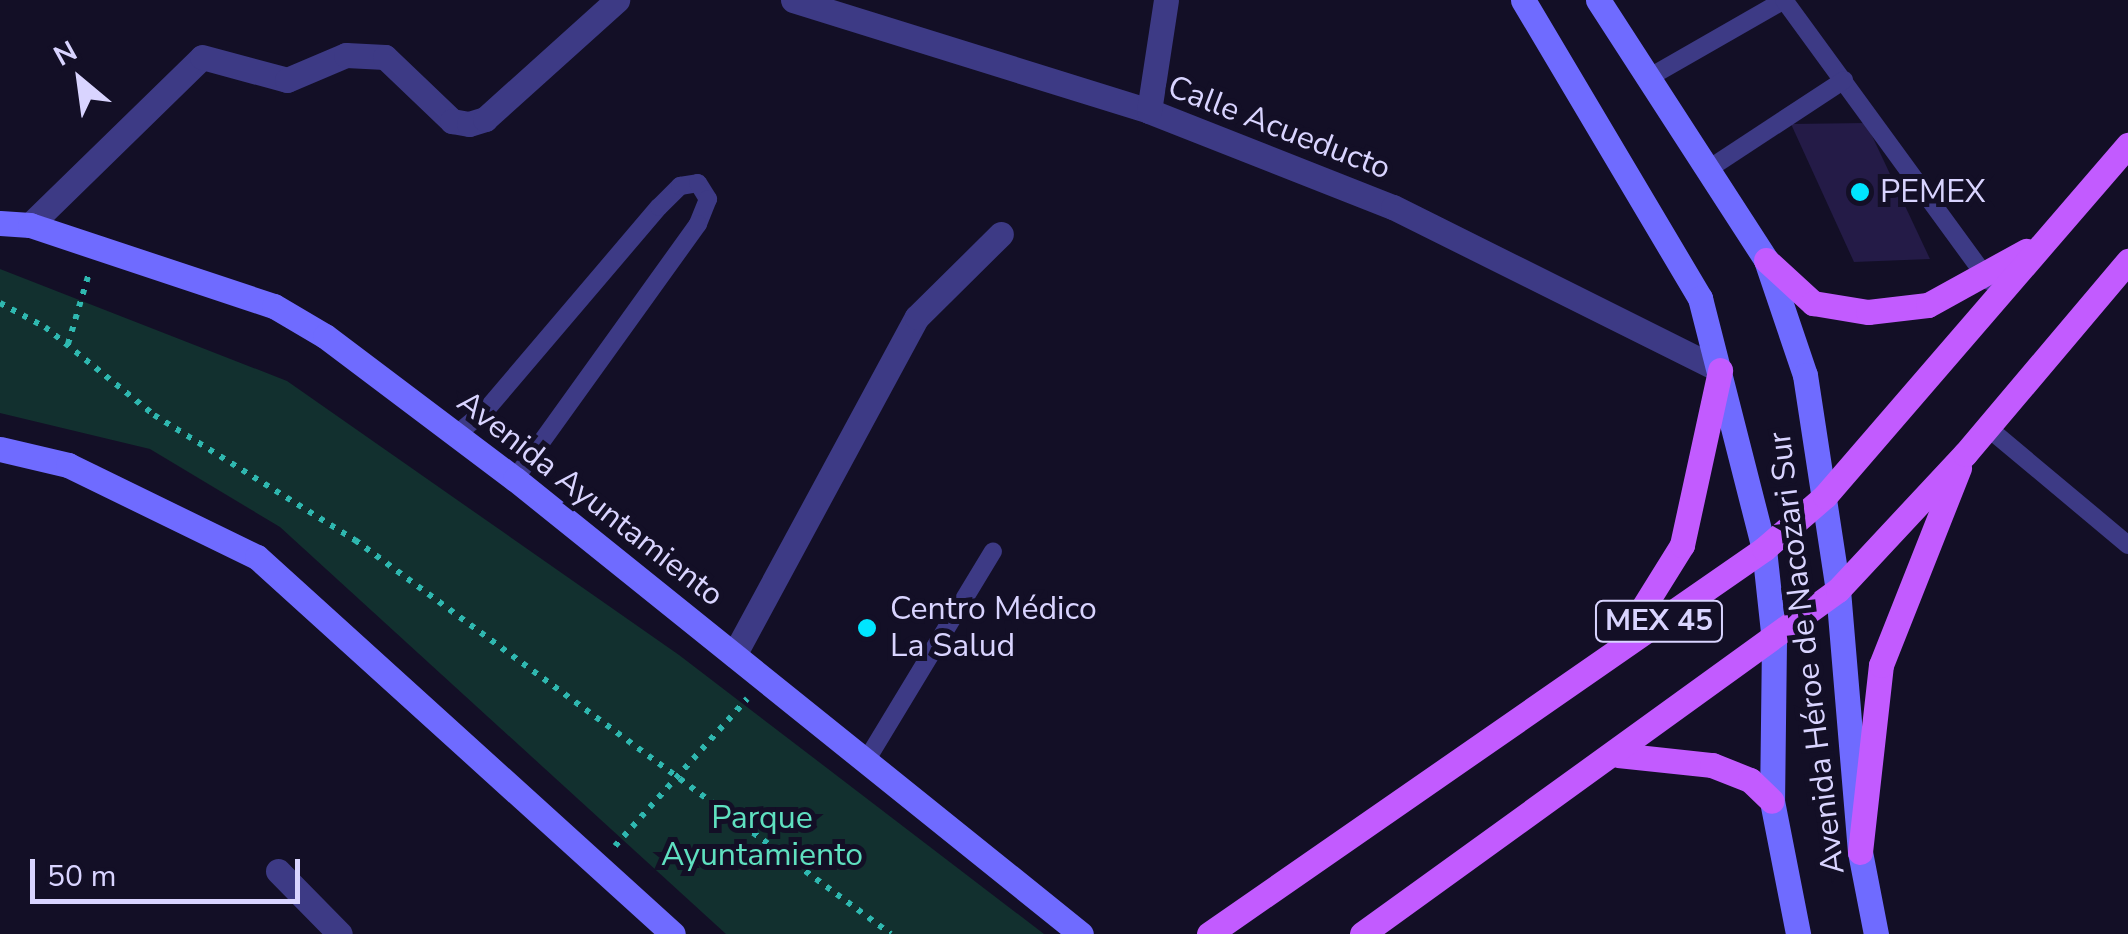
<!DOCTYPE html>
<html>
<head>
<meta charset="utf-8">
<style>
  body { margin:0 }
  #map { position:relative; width:2128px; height:934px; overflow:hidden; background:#130f26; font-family:"Nunito Sans",sans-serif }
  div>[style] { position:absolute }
  .green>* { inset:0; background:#12302f }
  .building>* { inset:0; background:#241b47 }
  .path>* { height:6px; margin-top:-3px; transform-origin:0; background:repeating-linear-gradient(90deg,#2fb8b0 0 5px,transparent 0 13px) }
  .lane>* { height:18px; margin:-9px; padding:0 9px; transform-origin:9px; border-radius:9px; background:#3d3a85 }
  .street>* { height:25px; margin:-12.5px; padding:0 12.5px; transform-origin:12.5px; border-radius:12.5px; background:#3d3a85 }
  .secondary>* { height:25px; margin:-12.5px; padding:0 12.5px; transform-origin:12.5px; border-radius:12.5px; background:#6f6bff }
  .primary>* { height:25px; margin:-12.5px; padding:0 12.5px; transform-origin:12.5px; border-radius:12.5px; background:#c25bff }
  .dots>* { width:28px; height:28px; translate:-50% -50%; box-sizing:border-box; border:5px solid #130f26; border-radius:50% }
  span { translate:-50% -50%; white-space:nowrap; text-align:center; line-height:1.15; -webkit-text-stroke:10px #130f26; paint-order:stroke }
  .shield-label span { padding:2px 8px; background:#130f26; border:2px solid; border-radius:8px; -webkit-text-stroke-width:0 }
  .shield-label { font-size:30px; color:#d9d4ff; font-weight:700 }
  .street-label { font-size:32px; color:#d9d4ff }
  .poi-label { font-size:32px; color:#d9d4ff }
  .left { translate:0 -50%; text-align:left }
  .park-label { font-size:32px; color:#5fe0c0 }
  .north { position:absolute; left:30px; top:30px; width:100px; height:100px; -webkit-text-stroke:8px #130f26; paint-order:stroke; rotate:331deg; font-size:28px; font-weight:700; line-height:40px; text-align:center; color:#d9d4ff }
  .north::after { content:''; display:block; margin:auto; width:35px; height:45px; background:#d9d4ff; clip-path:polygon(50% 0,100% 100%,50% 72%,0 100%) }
  .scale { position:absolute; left:30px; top:859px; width:270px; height:45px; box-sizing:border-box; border:5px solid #d9d4ff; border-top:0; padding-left:12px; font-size:30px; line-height:35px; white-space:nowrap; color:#d9d4ff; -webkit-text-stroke:8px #130f26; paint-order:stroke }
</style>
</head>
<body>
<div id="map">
  <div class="green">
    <i style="clip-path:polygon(0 269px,287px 381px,679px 655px,1044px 934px,726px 934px,280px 527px,150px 449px,0 413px)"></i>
  </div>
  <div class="building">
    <i style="clip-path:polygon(1866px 123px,1930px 259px,1854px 262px,1791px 124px)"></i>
  </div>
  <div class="path">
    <i style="left:0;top:303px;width:51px;rotate:28.1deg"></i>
    <i style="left:45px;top:327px;width:140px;rotate:38.9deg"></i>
    <i style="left:154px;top:415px;width:237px;rotate:31.9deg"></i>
    <i style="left:355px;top:540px;width:665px;rotate:36.32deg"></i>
    <i style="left:68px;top:344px;width:74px;rotate:-73.5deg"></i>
    <i style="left:615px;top:846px;width:198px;rotate:-48.1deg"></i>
  </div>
  <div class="lane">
    <i style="left:1648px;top:78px;width:157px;rotate:-29.8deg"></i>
    <i style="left:1784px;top:0;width:348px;rotate:53.9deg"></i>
    <i style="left:1707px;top:170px;width:164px;rotate:-33.3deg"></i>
    <i style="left:1987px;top:427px;width:184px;rotate:39.9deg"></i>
    <i style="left:457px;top:434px;width:38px;rotate:-40deg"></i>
    <i style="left:486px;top:410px;width:267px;rotate:-49.6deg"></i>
    <i style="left:659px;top:207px;width:30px;rotate:-45deg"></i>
    <i style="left:680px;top:186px;width:18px;rotate:-9deg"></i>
    <i style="left:698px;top:183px;width:19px;rotate:58deg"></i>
    <i style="left:708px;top:199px;width:27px;rotate:112deg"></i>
    <i style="left:698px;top:224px;width:314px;rotate:125.7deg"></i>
    <i style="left:866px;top:761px;width:245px;rotate:-58.8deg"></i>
  </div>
  <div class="street">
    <i style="left:793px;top:0;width:373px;rotate:17.3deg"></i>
    <i style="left:1149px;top:111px;width:262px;rotate:21.5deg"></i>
    <i style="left:1393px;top:207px;width:365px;rotate:26.5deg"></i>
    <i style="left:1149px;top:111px;width:112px;rotate:-81.3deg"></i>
    <i style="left:30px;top:225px;width:240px;rotate:-44.3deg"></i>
    <i style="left:202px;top:57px;width:88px;rotate:15.1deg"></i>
    <i style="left:287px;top:80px;width:64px;rotate:-23deg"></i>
    <i style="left:346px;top:55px;width:39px;rotate:3deg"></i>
    <i style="left:385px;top:57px;width:93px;rotate:43.7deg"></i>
    <i style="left:452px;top:121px;width:17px;rotate:10deg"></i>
    <i style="left:469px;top:124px;width:17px;rotate:-17deg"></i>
    <i style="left:485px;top:119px;width:178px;rotate:-42deg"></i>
    <i style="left:734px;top:655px;width:384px;rotate:-61.6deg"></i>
    <i style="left:917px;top:317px;width:118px;rotate:-44.7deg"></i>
    <i style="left:278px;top:871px;width:88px;rotate:45.5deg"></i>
  </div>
  <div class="secondary">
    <i style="left:1523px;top:0;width:347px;rotate:59.3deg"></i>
    <i style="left:1700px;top:298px;width:259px;rotate:75.7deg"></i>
    <i style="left:1764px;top:549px;width:93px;rotate:83.8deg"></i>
    <i style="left:1774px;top:641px;width:160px;rotate:90.7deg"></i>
    <i style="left:1772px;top:801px;width:136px;rotate:78.9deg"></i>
    <i style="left:1598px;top:0;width:310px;rotate:57.1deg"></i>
    <i style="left:1766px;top:260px;width:121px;rotate:71.3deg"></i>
    <i style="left:1805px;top:375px;width:218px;rotate:81.3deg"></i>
    <i style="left:1838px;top:590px;width:263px;rotate:85.2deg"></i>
    <i style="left:1860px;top:852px;width:84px;rotate:79deg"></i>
    <i style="left:0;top:223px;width:30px;rotate:4deg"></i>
    <i style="left:30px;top:225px;width:257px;rotate:18.4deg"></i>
    <i style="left:274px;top:306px;width:59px;rotate:30.5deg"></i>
    <i style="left:325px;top:336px;width:238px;rotate:37deg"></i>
    <i style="left:515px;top:479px;width:726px;rotate:38.8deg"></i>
    <i style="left:0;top:449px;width:70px;rotate:13.2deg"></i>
    <i style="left:68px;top:465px;width:210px;rotate:26deg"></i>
    <i style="left:257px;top:557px;width:561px;rotate:42.18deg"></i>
  </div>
  <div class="primary">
    <i style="left:1766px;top:260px;width:64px;rotate:42.5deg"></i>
    <i style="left:1813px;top:303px;width:56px;rotate:9.3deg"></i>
    <i style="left:1868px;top:312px;width:60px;rotate:-6.7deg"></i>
    <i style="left:1928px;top:305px;width:112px;rotate:-28.9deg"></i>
    <i style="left:1626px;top:635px;width:106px;rotate:-58.1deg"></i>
    <i style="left:1682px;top:545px;width:179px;rotate:-77.7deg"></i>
    <i style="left:1618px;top:755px;width:95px;rotate:6.1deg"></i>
    <i style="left:1712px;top:765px;width:41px;rotate:21.5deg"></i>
    <i style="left:1750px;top:780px;width:30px;rotate:44deg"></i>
    <i style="left:1860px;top:852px;width:188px;rotate:-83.6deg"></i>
    <i style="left:1881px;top:665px;width:212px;rotate:-68.4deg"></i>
    <i style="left:1209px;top:934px;width:675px;rotate:-34.75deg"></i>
    <i style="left:1764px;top:549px;width:81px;rotate:-41deg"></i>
    <i style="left:1825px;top:496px;width:464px;rotate:-49.2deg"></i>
    <i style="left:1362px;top:934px;width:587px;rotate:-35.86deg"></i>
    <i style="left:1838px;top:590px;width:186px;rotate:-47deg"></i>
    <i style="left:1965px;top:454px;width:253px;rotate:-49.8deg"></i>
  </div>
  <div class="dots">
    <i style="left:1860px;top:192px;background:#00e5ff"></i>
    <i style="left:867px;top:628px;background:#00e5ff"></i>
  </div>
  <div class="shield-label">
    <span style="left:1659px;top:621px">MEX 45</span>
  </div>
  <div class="street-label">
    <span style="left:1279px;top:128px;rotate:21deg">Calle Acueducto</span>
    <span style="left:590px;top:499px;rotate:38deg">Avenida Ayuntamiento</span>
    <span style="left:1807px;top:653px;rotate:-97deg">Avenida Héroe de Nacozari Sur</span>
  </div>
  <div class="poi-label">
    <span class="left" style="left:1880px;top:192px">PEMEX</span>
    <span class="left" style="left:890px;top:628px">Centro Médico<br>La Salud</span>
  </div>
  <div class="park-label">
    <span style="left:762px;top:837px">Parque<br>Ayuntamiento</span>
  </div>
  <div class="north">N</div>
  <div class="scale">50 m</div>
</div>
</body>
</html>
